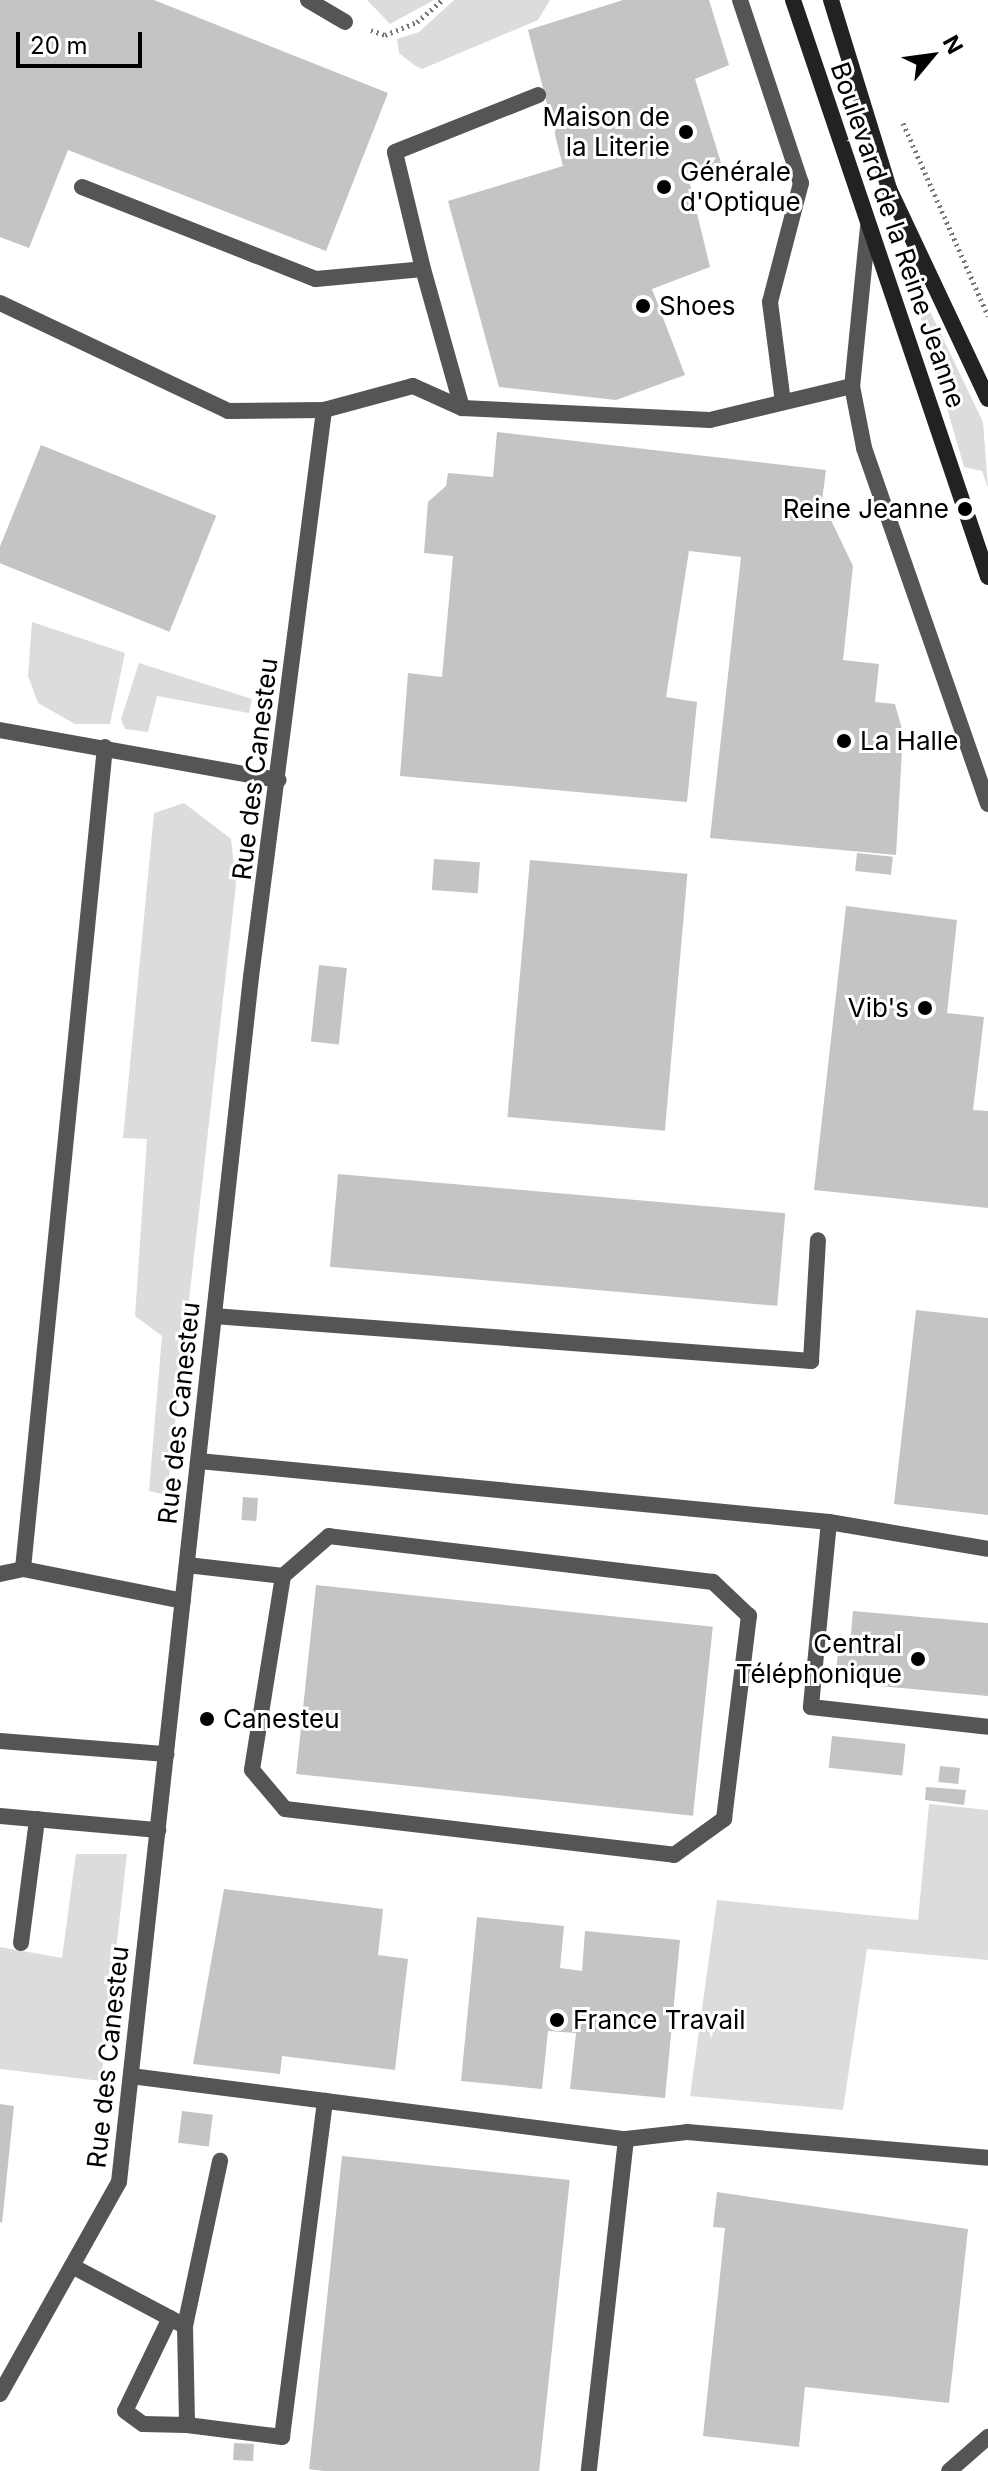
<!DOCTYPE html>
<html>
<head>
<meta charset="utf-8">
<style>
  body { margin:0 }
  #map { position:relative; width:988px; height:2471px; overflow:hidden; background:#fff; font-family:Inter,sans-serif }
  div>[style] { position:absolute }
  .green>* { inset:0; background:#dcdcdc }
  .building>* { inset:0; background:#c4c4c4; transform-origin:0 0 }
  .path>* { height:5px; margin-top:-2.5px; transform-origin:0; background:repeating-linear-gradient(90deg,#777 0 2px,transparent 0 6px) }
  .service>* { height:16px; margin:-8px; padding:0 8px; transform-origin:8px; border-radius:8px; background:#555 }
  .minor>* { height:16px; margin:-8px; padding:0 8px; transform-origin:8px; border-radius:8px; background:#555 }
  .secondary>* { height:16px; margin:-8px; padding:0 8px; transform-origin:8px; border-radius:8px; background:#222 }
  .dots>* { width:22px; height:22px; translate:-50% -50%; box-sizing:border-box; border:4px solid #fff; border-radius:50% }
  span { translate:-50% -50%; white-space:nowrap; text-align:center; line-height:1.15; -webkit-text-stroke:6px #fff; paint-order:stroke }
  .poi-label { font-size:26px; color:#000 }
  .right { translate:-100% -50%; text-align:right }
  .left { translate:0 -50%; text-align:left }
  .street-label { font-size:26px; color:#000 }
  .north { position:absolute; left:892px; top:16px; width:80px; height:80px; -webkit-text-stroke:6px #fff; paint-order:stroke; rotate:61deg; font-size:22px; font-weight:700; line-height:32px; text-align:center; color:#000 }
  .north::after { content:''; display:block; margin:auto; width:28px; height:36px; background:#000; clip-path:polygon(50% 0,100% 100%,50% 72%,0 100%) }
  .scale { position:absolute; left:16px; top:32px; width:126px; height:36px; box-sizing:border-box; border:4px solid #000; border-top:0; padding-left:10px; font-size:24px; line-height:28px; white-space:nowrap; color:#000; -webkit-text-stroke:6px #fff; paint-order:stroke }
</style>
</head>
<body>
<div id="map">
  <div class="green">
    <i style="clip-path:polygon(367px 0,434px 0,390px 24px)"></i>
    <i style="clip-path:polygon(454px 0,550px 0,538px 20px,422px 69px,414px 65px,399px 53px,397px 39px,419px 32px)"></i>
    <i style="clip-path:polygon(903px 255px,983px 422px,988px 488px,982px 471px,964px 467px)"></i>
    <i style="clip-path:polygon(32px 622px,125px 653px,110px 724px,75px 724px,38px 703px,28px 676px)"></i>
    <i style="clip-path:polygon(139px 663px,252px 699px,249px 713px,157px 696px,148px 732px,125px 729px,121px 719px)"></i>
    <i style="clip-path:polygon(184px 803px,231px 839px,236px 884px,167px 1495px,149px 1491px,162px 1336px,135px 1316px,147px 1139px,123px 1138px,154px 813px)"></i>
    <i style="clip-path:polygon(929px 1804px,988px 1810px,988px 1960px,867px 1949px,843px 2110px,690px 2096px,717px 1900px,918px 1920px)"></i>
    <i style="clip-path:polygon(76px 1854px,127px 1854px,101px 2081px,0 2069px,0 1947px,62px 1958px)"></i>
  </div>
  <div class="building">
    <i style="clip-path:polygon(0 0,154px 0,388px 93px,326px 251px,68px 150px,29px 248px,0 237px)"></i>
    <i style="clip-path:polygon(623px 0,709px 0,729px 65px,695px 79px,722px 166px,688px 176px,710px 267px,652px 289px,685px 375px,616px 400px,499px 387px,448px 201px,563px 166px,528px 30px)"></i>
    <i style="clip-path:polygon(497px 432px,826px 470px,820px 516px,830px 518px,853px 566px,843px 660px,879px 664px,875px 702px,895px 704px,903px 733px,896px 855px,710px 838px,741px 557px,689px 551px,666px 697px,697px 702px,687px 802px,400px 776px,408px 673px,442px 677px,453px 556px,424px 553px,428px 502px,446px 486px,448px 473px,493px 477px)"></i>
    <i style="left:41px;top:445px;width:189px;height:125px;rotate:22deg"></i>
    <i style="left:857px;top:853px;width:36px;height:18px;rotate:6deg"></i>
    <i style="left:434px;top:859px;width:46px;height:31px;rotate:4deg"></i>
    <i style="left:530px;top:860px;width:158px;height:258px;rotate:5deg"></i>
    <i style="clip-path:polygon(846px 906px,957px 920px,947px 1013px,984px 1017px,973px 1110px,988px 1111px,988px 1208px,814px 1190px)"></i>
    <i style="left:319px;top:965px;width:28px;height:77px;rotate:6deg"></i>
    <i style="left:338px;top:1174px;width:449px;height:93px;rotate:5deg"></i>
    <i style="clip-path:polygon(916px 1310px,988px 1318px,988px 1515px,894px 1504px)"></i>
    <i style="left:243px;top:1497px;width:15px;height:23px;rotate:4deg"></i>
    <i style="left:316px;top:1585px;width:399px;height:190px;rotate:6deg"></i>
    <i style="clip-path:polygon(853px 1611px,988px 1623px,988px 1696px,847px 1683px,847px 1674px,836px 1672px,839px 1642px,850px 1644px)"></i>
    <i style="left:832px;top:1736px;width:74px;height:32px;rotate:6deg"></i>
    <i style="left:940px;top:1766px;width:20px;height:16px;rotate:6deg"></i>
    <i style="clip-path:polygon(926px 1787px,966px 1790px,964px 1805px,925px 1800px)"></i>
    <i style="clip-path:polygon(224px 1889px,383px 1909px,378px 1955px,408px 1959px,395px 2070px,282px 2056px,280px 2074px,193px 2064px)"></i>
    <i style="clip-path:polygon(477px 1917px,564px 1926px,560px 1968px,582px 1971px,585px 1931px,680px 1940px,665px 2098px,570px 2089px,576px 2033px,548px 2031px,542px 2089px,461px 2081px)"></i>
    <i style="clip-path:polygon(0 2104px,14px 2106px,2px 2223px,0 2222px)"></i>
    <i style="left:182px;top:2111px;width:31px;height:32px;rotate:7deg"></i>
    <i style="left:342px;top:2156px;width:229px;height:315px;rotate:6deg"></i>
    <i style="clip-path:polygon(717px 2192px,968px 2229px,949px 2403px,805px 2387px,799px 2447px,703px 2436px,725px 2228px,713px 2227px)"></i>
    <i style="left:234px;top:2443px;width:20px;height:17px;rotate:3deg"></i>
  </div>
  <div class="path">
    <i style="left:371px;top:30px;width:15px;rotate:20deg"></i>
    <i style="left:385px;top:35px;width:35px;rotate:-22deg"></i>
    <i style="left:417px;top:22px;width:33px;rotate:-41deg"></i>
    <i style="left:903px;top:123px;width:211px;rotate:66.2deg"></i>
  </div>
  <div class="service">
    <i style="left:308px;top:0;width:43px;rotate:30.7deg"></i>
    <i style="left:740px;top:0;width:193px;rotate:71.6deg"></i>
    <i style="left:801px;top:183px;width:123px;rotate:104.6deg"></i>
    <i style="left:770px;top:302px;width:101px;rotate:82.6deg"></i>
    <i style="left:82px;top:187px;width:251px;rotate:21.5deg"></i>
    <i style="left:316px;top:279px;width:107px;rotate:-5.3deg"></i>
    <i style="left:423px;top:269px;width:144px;rotate:74.3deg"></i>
    <i style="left:868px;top:227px;width:160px;rotate:95.7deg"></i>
    <i style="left:852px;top:386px;width:63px;rotate:79deg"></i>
    <i style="left:864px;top:448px;width:377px;rotate:70.8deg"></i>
    <i style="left:423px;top:269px;width:120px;rotate:-103.5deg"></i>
    <i style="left:395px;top:152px;width:154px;rotate:-21.7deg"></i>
    <i style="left:0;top:730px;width:283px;rotate:10.2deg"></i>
    <i style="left:105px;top:747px;width:826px;rotate:95.7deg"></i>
    <i style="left:23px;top:1569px;width:163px;rotate:11.3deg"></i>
    <i style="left:214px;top:1316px;width:599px;rotate:4.31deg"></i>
    <i style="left:811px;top:1361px;width:121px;rotate:-86.7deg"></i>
    <i style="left:199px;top:1461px;width:633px;rotate:5.53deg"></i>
    <i style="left:829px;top:1522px;width:161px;rotate:9.6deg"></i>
    <i style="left:829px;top:1522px;width:186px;rotate:95.6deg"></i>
    <i style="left:811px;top:1707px;width:178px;rotate:6.4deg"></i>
    <i style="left:187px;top:1565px;width:97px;rotate:6.5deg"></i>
    <i style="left:283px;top:1576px;width:196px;rotate:99.1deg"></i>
    <i style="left:252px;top:1770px;width:51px;rotate:49.8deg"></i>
    <i style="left:285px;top:1809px;width:392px;rotate:6.7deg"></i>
    <i style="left:674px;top:1855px;width:62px;rotate:-35.8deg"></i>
    <i style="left:724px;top:1819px;width:205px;rotate:-83deg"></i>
    <i style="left:749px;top:1616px;width:50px;rotate:-136.6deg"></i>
    <i style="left:713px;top:1582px;width:387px;rotate:-173.2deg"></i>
    <i style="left:329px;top:1536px;width:61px;rotate:139deg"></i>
    <i style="left:0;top:1574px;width:24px;rotate:-12deg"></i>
    <i style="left:0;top:1741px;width:167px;rotate:4.5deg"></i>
    <i style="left:0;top:1816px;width:159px;rotate:5.1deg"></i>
    <i style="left:21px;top:1943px;width:125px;rotate:-82.6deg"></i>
    <i style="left:131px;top:2076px;width:499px;rotate:7.3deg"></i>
    <i style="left:626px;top:2139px;width:334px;rotate:96.4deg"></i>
    <i style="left:626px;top:2139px;width:61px;rotate:-6.5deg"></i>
    <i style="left:687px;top:2132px;width:302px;rotate:4.9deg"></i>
    <i style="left:72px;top:2266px;width:128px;rotate:28deg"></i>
    <i style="left:185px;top:2326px;width:169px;rotate:-78deg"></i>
    <i style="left:170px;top:2318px;width:103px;rotate:115.8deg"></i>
    <i style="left:125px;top:2411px;width:22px;rotate:36deg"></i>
    <i style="left:143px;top:2424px;width:44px;rotate:1.3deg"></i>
    <i style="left:185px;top:2326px;width:99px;rotate:88.8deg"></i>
    <i style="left:187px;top:2425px;width:96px;rotate:7.2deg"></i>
    <i style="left:282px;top:2437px;width:339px;rotate:-82.7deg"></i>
    <i style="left:949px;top:2471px;width:52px;rotate:-41.1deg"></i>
  </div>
  <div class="minor">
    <i style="left:0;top:303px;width:252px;rotate:25.3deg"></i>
    <i style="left:228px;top:411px;width:96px;rotate:-0.6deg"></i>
    <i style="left:324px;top:410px;width:92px;rotate:-15.1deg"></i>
    <i style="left:413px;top:386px;width:54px;rotate:24.2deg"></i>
    <i style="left:462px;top:408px;width:248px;rotate:2.8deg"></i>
    <i style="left:710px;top:420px;width:146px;rotate:-13.5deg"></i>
    <i style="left:0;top:2394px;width:243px;rotate:-60.7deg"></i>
    <i style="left:119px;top:2182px;width:1212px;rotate:-83.75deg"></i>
    <i style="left:251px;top:977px;width:572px;rotate:-82.66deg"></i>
  </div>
  <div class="secondary">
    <i style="left:793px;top:0;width:609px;rotate:71.33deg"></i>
    <i style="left:831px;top:0;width:198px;rotate:72.9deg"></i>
    <i style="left:889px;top:189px;width:232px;rotate:64.8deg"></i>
  </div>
  <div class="dots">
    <i style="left:686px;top:132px;background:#000"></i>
    <i style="left:664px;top:187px;background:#000"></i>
    <i style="left:643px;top:306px;background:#000"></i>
    <i style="left:965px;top:509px;background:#000"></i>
    <i style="left:844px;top:741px;background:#000"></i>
    <i style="left:925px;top:1008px;background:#000"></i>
    <i style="left:918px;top:1659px;background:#000"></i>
    <i style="left:207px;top:1719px;background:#000"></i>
    <i style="left:557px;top:2020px;background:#000"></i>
  </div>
  <div class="poi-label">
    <span class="right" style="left:670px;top:132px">Maison de<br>la Literie</span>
    <span class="left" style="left:680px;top:187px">Générale<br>d'Optique</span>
    <span class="left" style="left:659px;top:306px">Shoes</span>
    <span class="right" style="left:949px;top:509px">Reine Jeanne</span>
    <span class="left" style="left:860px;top:741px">La Halle</span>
    <span class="right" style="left:909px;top:1008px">Vib's</span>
    <span class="right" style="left:902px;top:1659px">Central<br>Téléphonique</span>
    <span class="left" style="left:223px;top:1719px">Canesteu</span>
    <span class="left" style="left:573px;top:2020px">France Travail</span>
  </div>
  <div class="street-label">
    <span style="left:898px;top:235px;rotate:71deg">Boulevard de la Reine Jeanne</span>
    <span style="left:255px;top:769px;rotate:-83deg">Rue des Canesteu</span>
    <span style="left:179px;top:1413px;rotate:-84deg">Rue des Canesteu</span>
    <span style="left:108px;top:2057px;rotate:-84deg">Rue des Canesteu</span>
  </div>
  <div class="north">N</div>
  <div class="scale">20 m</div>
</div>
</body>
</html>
